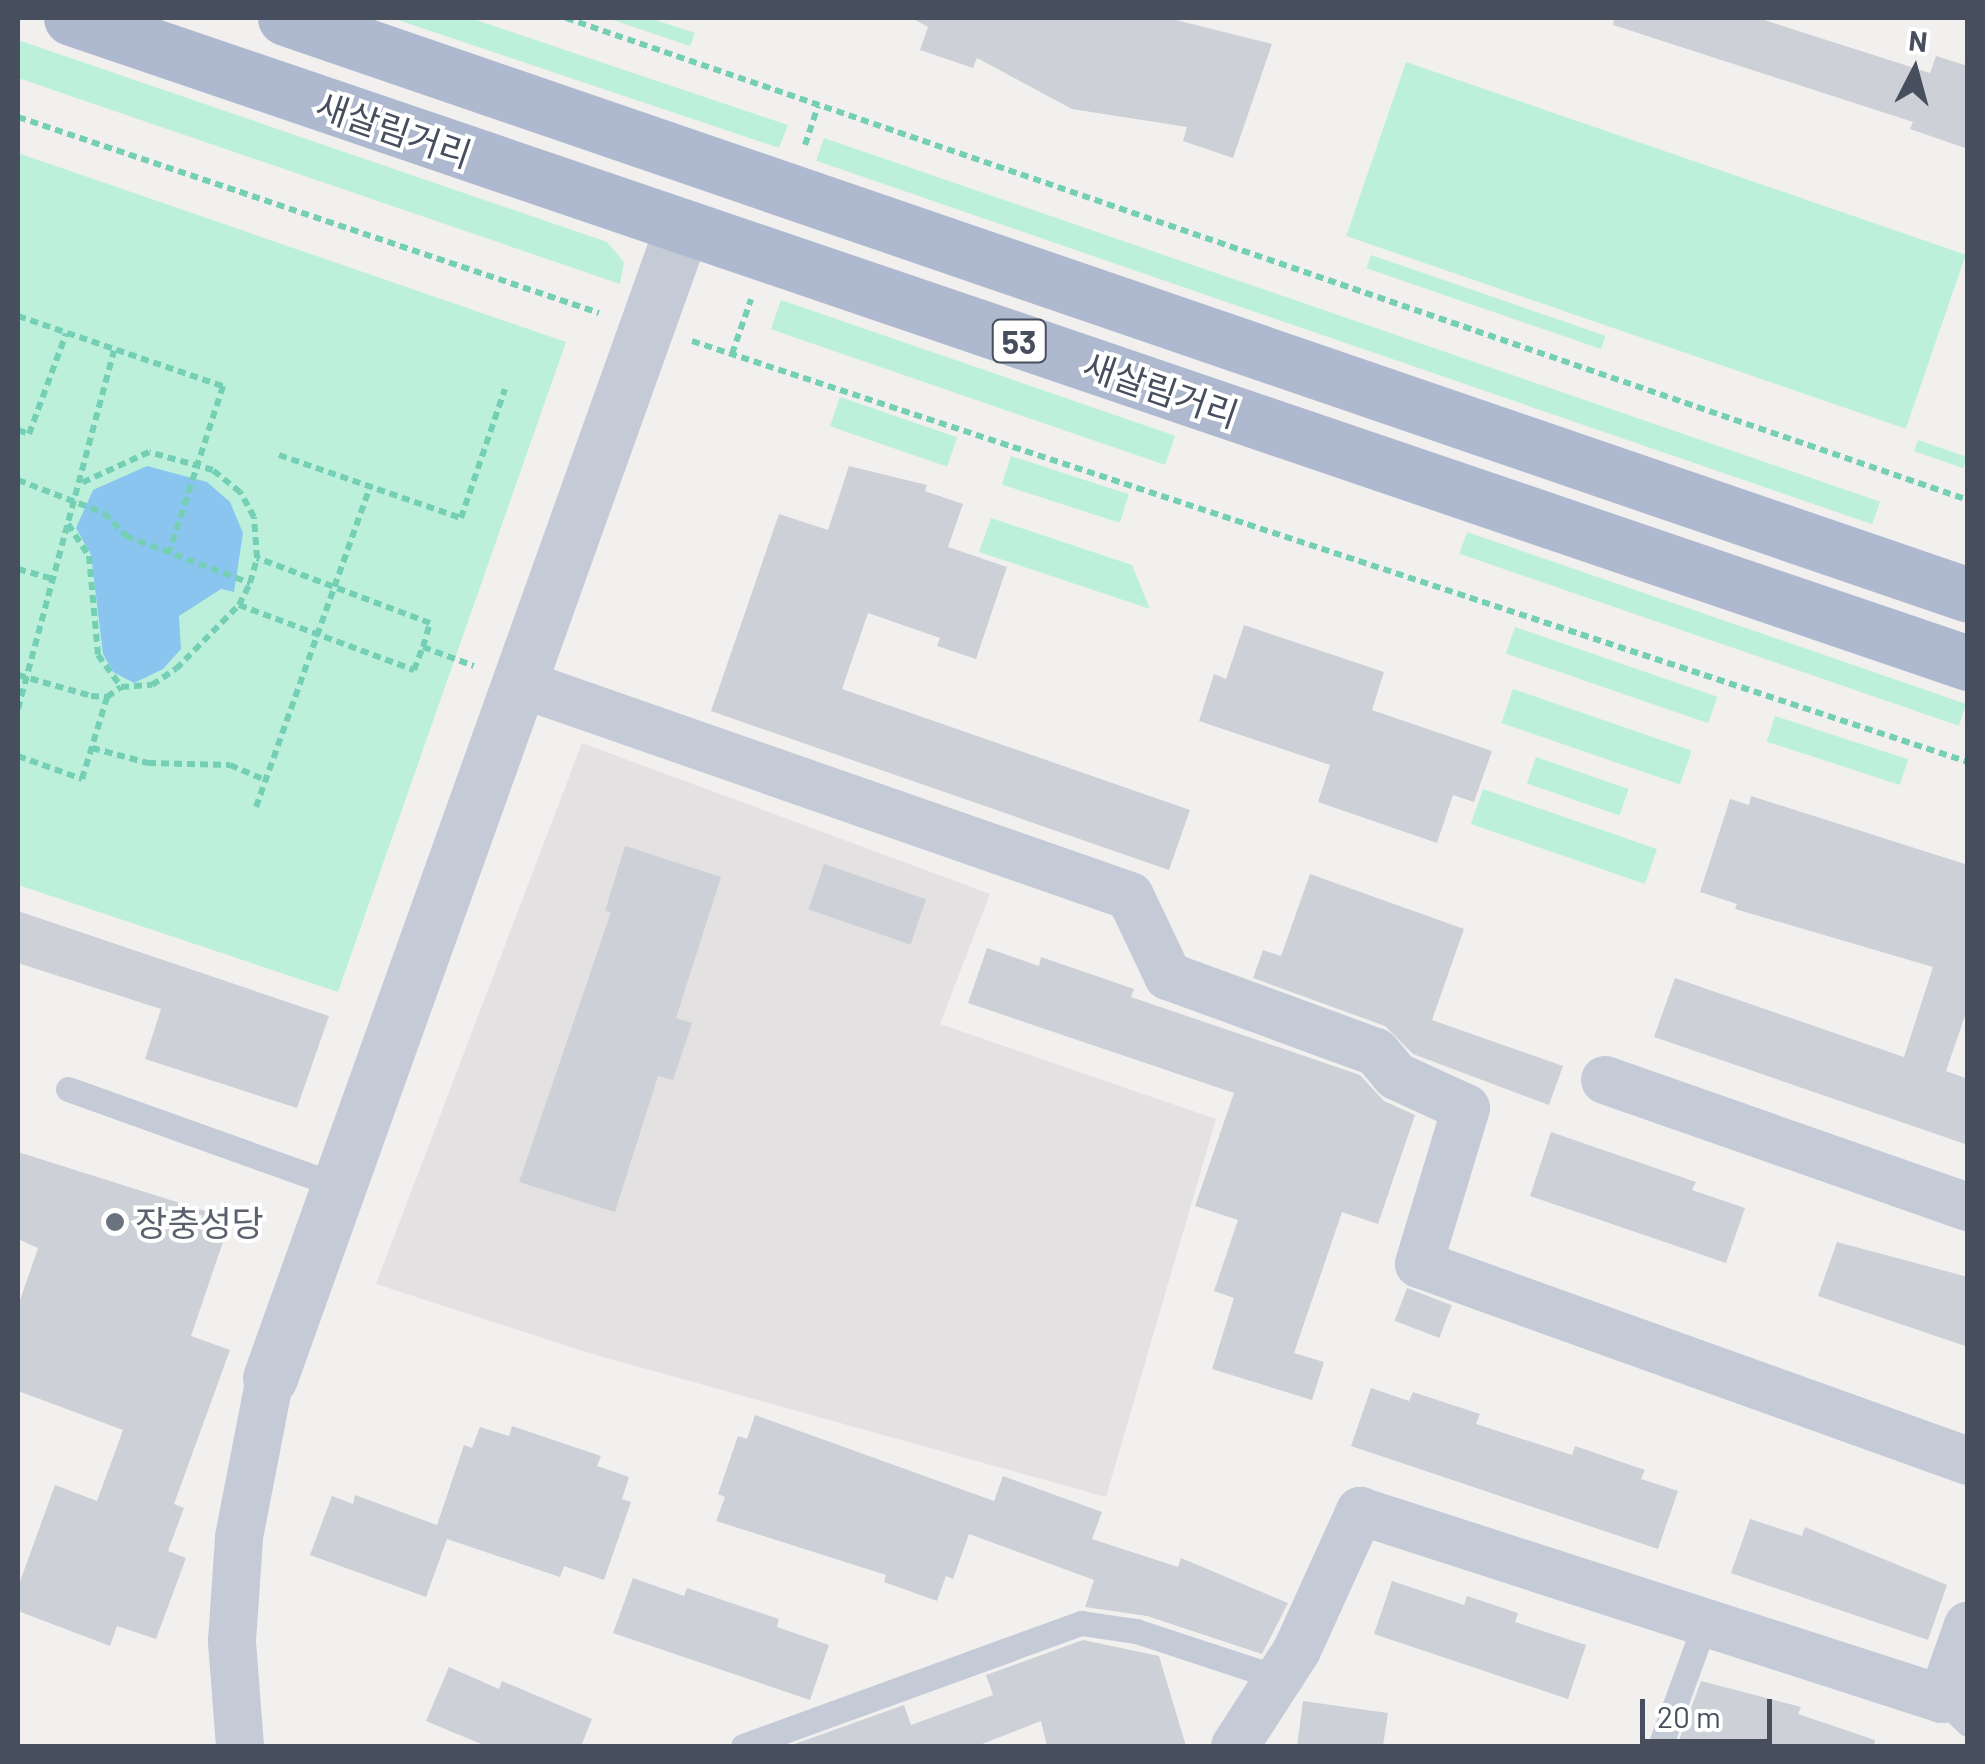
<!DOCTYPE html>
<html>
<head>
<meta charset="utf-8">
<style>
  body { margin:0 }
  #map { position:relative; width:1985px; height:1764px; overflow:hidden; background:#f2f0ef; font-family:Barlow,"Noto Sans KR",sans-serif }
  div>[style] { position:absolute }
  .education>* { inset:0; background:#e3e1e1 }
  .green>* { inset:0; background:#bdf0db; transform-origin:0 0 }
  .water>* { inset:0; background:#89c5ee }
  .building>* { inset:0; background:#ced0d7; transform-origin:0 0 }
  .path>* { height:6px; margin-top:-3px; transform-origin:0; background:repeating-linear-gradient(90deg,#74cfb4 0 8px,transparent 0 13px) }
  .service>* { height:25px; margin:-12.5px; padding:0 12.5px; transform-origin:12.5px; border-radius:12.5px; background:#c5cbd6 }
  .minor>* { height:48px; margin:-24px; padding:0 24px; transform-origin:24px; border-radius:24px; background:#c5cbd6 }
  .tertiary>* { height:55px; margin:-27.5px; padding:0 27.5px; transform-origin:27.5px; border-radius:27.5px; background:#c5cbd6 }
  .primary>* { height:55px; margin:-27.5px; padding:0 27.5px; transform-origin:27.5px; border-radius:27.5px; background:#aeb8cf }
  .dots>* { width:28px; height:28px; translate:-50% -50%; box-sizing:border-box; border:5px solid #fff; border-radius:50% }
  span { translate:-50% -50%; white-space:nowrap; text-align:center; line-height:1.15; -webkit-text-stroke:8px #fff; paint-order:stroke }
  .shield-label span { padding:2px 8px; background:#fff; border:2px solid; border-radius:8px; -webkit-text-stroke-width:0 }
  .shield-label { font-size:32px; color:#474e5d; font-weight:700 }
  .street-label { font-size:35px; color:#474e5d }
  .worship-label { font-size:35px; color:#5b616d }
  .left { translate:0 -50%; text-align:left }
  .frame { position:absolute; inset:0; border:20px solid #474e5d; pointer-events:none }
  .north { position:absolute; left:1865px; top:20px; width:100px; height:100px; -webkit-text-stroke:8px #fff; paint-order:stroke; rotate:6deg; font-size:28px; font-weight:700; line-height:40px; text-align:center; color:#474e5d }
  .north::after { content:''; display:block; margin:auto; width:35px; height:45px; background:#474e5d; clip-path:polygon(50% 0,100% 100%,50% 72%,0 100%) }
  .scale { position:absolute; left:1640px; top:1699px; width:132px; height:45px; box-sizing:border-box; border:5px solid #474e5d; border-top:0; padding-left:12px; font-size:30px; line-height:35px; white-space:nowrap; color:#474e5d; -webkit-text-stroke:8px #fff; paint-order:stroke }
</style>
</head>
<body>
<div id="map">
  <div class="education">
    <i style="clip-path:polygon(582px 743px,990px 894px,940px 1024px,1216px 1119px,1106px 1497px,589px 1353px,376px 1284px)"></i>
  </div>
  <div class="green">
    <i style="clip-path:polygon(392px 18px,470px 18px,788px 125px,779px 148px)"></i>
    <i style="clip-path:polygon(607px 18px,649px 18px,695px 33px,690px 46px)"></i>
    <i style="clip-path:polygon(18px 40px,607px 242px,624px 262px,620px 284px,18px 78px)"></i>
    <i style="left:1406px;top:62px;width:592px;height:184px;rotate:19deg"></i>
    <i style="left:824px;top:138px;width:1117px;height:24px;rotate:19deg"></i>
    <i style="clip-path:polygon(18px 153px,566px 342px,338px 992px,18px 885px)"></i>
    <i style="left:1371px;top:255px;width:248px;height:14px;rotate:19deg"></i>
    <i style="left:781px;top:300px;width:417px;height:31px;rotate:19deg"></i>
    <i style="left:840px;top:397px;width:124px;height:31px;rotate:19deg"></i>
    <i style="left:1918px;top:440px;width:52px;height:12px;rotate:19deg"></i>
    <i style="left:1011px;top:456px;width:124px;height:30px;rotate:18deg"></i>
    <i style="clip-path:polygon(991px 518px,1132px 565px,1150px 609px,979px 552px)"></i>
    <i style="left:1467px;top:532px;width:528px;height:23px;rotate:19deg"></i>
    <i style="left:1515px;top:627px;width:214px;height:28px;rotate:19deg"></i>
    <i style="left:1513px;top:689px;width:189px;height:36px;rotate:19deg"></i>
    <i style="left:1775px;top:716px;width:140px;height:27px;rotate:18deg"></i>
    <i style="left:1536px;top:757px;width:98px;height:28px;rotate:19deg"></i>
    <i style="left:1483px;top:789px;width:184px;height:37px;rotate:19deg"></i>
  </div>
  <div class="water">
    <i style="clip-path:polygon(147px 466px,207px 482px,230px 502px,243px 533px,234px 592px,221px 589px,179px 616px,181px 649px,163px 669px,134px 683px,113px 672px,103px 654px,91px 555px,76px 528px,93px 490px)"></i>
  </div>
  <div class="building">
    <i style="clip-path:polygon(912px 18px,1168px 18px,1272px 44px,1233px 158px,1183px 141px,1187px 127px,1072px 109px,977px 58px,973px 68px,920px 50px,928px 27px)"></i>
    <i style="clip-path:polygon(1614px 18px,1758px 18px,1930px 73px,1936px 56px,1968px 66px,1968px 149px,1910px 129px,1913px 122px,1613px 25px)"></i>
    <i style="clip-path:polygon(849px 466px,927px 485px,925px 491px,963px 504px,948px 547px,1007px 567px,976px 659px,937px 646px,940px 638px,868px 613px,842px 689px,1190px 810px,1169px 870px,711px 711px,779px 514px,828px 530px)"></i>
    <i style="clip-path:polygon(1244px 625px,1384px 672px,1372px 710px,1492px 751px,1474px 802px,1453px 795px,1437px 843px,1318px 802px,1330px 765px,1199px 721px,1214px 674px,1226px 679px)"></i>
    <i style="clip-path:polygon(1751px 796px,1968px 865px,1968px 1007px,1946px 1071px,1968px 1079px,1968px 1145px,1654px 1037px,1675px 978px,1904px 1057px,1933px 967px,1735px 909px,1737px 904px,1700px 892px,1730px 799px,1749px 805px)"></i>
    <i style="clip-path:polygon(625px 846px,721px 877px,676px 1018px,692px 1023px,673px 1080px,658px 1076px,615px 1212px,519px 1182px,611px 912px,605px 911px)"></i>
    <i style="left:824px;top:864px;width:108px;height:48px;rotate:19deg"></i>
    <i style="clip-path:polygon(1310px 874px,1464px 929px,1432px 1020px,1563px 1066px,1549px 1105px,1413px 1054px,1385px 1026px,1253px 978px,1263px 950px,1281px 956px)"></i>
    <i style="clip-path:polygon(18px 911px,329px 1016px,297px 1108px,145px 1059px,161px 1009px,18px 963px)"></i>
    <i style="clip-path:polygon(987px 948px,1039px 966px,1041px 957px,1134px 989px,1131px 997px,1360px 1075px,1384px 1101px,1415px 1115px,1378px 1224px,1342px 1212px,1294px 1353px,1324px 1362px,1312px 1400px,1212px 1369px,1234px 1298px,1214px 1291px,1238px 1220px,1195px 1206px,1234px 1093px,968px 1003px)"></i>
    <i style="clip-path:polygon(1551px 1132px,1696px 1182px,1692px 1190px,1745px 1208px,1726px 1263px,1530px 1196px)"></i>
    <i style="clip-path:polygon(18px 1152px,215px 1214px,210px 1232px,225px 1236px,191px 1336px,230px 1350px,174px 1504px,184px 1508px,168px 1551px,186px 1558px,156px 1639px,117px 1626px,110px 1646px,18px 1611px,18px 1587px,55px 1485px,97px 1501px,123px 1430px,18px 1391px,18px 1306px,38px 1248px,18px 1239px)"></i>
    <i style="clip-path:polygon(1837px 1242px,1968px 1277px,1968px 1347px,1818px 1296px)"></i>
    <i style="left:1407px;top:1288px;width:48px;height:35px;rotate:21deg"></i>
    <i style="clip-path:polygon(1371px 1388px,1409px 1401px,1413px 1392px,1480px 1414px,1476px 1424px,1572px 1455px,1575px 1446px,1645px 1470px,1641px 1479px,1678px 1491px,1658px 1549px,1351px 1446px)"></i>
    <i style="clip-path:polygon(755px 1415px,994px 1501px,1003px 1476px,1102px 1512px,1092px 1539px,1178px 1567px,1181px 1558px,1288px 1603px,1262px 1654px,1147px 1616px,1085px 1607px,1094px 1580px,969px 1534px,953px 1579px,946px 1576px,937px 1601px,884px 1582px,886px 1575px,716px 1521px,725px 1497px,718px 1494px,738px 1436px,747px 1439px)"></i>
    <i style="clip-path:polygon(512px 1426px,601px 1456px,597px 1466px,629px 1477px,622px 1499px,631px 1502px,604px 1580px,564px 1566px,560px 1577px,447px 1539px,426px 1597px,310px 1555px,332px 1496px,353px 1504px,355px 1495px,437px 1525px,464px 1445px,472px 1448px,480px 1427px,509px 1436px)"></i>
    <i style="clip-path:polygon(1750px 1519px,1802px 1536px,1805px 1527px,1947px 1585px,1928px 1640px,1731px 1573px)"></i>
    <i style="clip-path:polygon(633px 1578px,684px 1596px,687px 1588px,779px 1619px,777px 1627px,829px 1645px,810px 1700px,613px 1633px)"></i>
    <i style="clip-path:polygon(1392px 1581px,1464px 1605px,1467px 1596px,1518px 1613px,1515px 1622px,1586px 1645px,1568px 1699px,1374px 1634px)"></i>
    <i style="clip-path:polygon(1083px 1640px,1159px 1656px,1186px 1746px,1047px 1746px,1041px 1721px,977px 1746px,789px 1746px,904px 1705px,911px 1725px,993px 1695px,986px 1675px)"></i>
    <i style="clip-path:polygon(449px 1667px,499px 1689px,502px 1681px,592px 1719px,581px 1746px,486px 1746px,426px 1721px)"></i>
    <i style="clip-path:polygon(1701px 1681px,1801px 1707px,1798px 1714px,1875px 1740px,1874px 1746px,1677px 1746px)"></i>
    <i style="clip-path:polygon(1303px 1701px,1388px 1713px,1383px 1746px,1297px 1746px)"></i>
  </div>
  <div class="path">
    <i style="left:566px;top:18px;width:1483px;rotate:18.97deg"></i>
    <i style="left:18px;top:117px;width:613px;rotate:18.64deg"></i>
    <i style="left:805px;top:145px;width:41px;rotate:-71.6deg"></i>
    <i style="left:18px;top:316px;width:217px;rotate:18.9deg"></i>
    <i style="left:223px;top:386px;width:175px;rotate:108deg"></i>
    <i style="left:692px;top:341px;width:1344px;rotate:18.26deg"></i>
    <i style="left:732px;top:354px;width:58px;rotate:-70.9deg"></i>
    <i style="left:18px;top:430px;width:12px;rotate:20deg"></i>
    <i style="left:29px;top:434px;width:107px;rotate:-69.7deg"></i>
    <i style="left:279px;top:455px;width:193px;rotate:19.1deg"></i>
    <i style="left:461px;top:518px;width:136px;rotate:-71.2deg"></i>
    <i style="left:18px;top:480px;width:92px;rotate:21deg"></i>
    <i style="left:104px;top:513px;width:32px;rotate:46deg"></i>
    <i style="left:126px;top:536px;width:133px;rotate:20.8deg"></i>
    <i style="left:68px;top:524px;width:38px;rotate:57deg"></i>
    <i style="left:89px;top:556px;width:99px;rotate:84.8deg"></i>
    <i style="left:98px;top:655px;width:39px;rotate:54deg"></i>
    <i style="left:121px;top:687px;width:31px;rotate:-4deg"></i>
    <i style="left:152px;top:685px;width:29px;rotate:-34deg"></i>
    <i style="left:176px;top:669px;width:90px;rotate:-45.5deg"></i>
    <i style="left:239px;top:605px;width:25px;rotate:-63deg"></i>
    <i style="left:250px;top:583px;width:26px;rotate:-74deg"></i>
    <i style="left:257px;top:558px;width:41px;rotate:-94.2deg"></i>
    <i style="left:254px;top:517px;width:29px;rotate:-119deg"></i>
    <i style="left:240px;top:492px;width:35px;rotate:-141deg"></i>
    <i style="left:213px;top:470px;width:66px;rotate:-164.3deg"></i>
    <i style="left:149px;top:452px;width:77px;rotate:155.4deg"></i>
    <i style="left:18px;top:569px;width:37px;rotate:16deg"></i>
    <i style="left:239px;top:605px;width:187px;rotate:20.4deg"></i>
    <i style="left:414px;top:670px;width:25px;rotate:-69deg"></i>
    <i style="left:423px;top:647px;width:25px;rotate:-74deg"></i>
    <i style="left:430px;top:623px;width:185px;rotate:-159.4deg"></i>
    <i style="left:423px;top:647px;width:54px;rotate:20.4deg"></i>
    <i style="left:18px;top:675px;width:76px;rotate:16deg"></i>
    <i style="left:91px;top:696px;width:16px;rotate:4deg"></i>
    <i style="left:107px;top:697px;width:17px;rotate:-36deg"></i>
    <i style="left:18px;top:709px;width:371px;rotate:-75deg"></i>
    <i style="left:92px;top:748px;width:58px;rotate:15deg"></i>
    <i style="left:148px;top:763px;width:82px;rotate:1.4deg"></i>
    <i style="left:230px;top:765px;width:39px;rotate:23deg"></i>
    <i style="left:18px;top:756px;width:68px;rotate:19.8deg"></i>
    <i style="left:82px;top:779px;width:86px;rotate:-73deg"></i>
    <i style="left:256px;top:807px;width:340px;rotate:-70.4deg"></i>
  </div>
  <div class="service">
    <i style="left:68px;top:1089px;width:288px;rotate:19.7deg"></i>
    <i style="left:1942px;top:1699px;width:36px;rotate:44deg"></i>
    <i style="left:743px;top:1746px;width:360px;rotate:-20deg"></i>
    <i style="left:1081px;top:1623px;width:56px;rotate:8.3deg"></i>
    <i style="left:1136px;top:1631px;width:151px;rotate:18.2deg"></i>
    <i style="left:1660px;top:1746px;width:131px;rotate:-69.9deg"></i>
  </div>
  <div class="minor">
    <i style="left:519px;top:683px;width:647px;rotate:19.22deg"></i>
    <i style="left:1130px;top:896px;width:89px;rotate:64.6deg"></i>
    <i style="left:1168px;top:976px;width:221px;rotate:20.1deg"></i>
    <i style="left:1376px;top:1052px;width:31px;rotate:50deg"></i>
    <i style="left:1396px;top:1076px;width:77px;rotate:24.6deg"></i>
    <i style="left:1466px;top:1108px;width:163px;rotate:106.8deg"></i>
    <i style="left:1419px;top:1264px;width:583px;rotate:19.74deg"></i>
    <i style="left:1605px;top:1080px;width:385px;rotate:19.3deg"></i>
    <i style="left:240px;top:1746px;width:105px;rotate:-94.4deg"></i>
    <i style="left:232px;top:1641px;width:104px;rotate:-86.1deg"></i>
    <i style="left:239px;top:1537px;width:162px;rotate:-79deg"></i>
    <i style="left:1235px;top:1746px;width:114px;rotate:-57.1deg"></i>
    <i style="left:1297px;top:1650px;width:153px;rotate:-65.6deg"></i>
    <i style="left:1360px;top:1511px;width:612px;rotate:17.9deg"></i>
    <i style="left:1942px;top:1699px;width:78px;rotate:-70.6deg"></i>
  </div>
  <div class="tertiary">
    <i style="left:270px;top:1378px;width:1222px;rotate:-70.29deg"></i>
  </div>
  <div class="primary">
    <i style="left:71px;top:18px;width:2004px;rotate:18.78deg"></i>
    <i style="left:285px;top:18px;width:1779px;rotate:18.92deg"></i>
  </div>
  <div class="dots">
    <i style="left:115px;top:1222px;background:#6b7280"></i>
  </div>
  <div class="shield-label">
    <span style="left:1019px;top:341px">53</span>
  </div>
  <div class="street-label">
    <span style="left:394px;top:129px;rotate:19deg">새살림거리</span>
    <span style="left:1161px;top:389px;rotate:19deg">새살림거리</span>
  </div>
  <div class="worship-label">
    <span class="left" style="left:135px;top:1222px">장충성당</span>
  </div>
  <div class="frame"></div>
  <div class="north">N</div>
  <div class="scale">20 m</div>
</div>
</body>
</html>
